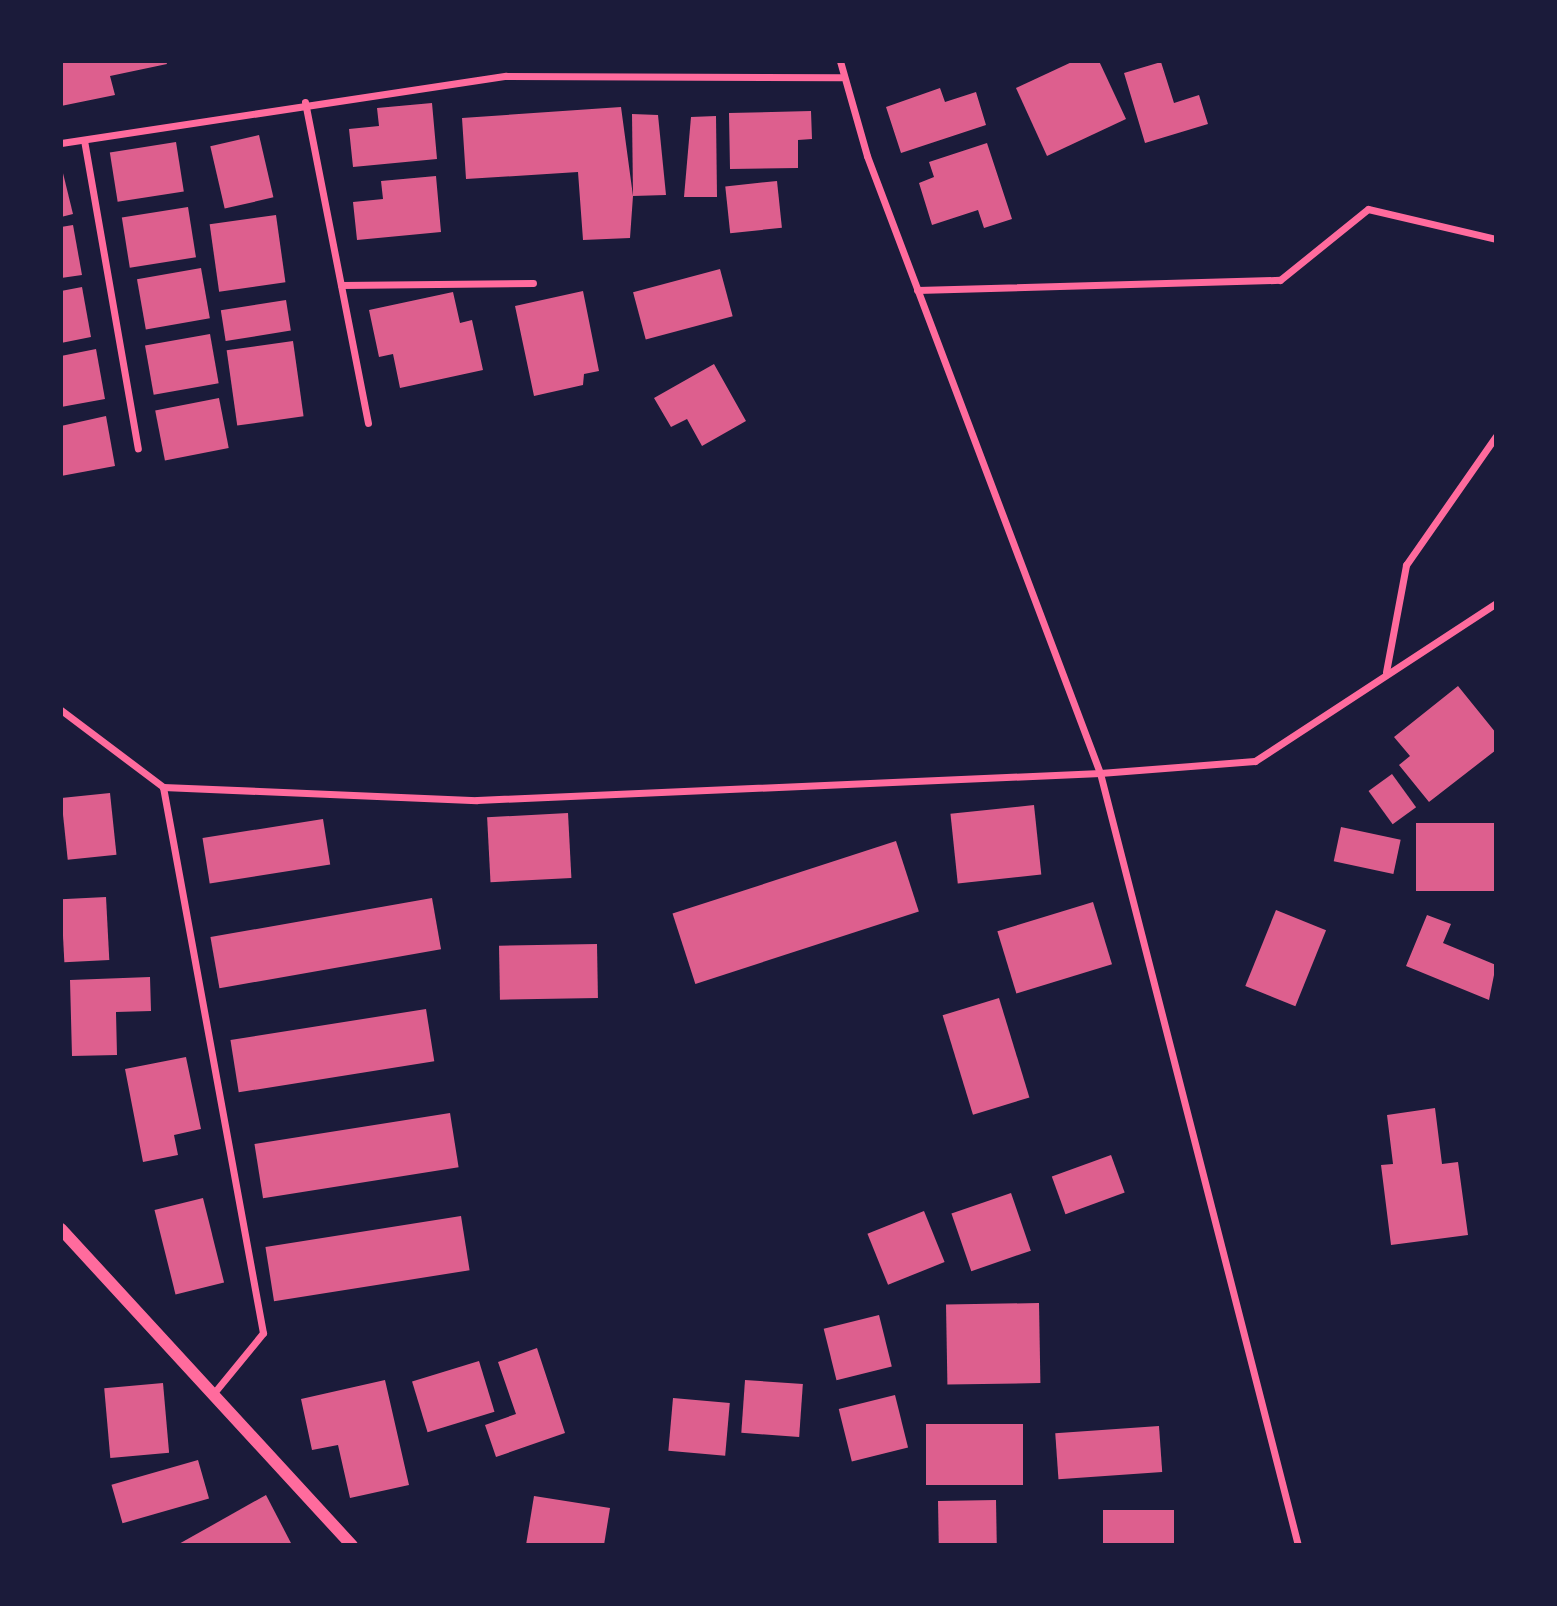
<!DOCTYPE html>
<html>
<head>
<meta charset="utf-8">
<style>
  body { margin:0 }
  #map { position:relative; width:1557px; height:1606px; overflow:hidden; background:#1b1b3a; font-family:Helvetica,sans-serif }
  div>[style] { position:absolute }
  .building>* { inset:0; background:#dd5f8e; transform-origin:0 0 }
  .minor>* { height:7px; margin:-3.5px; padding:0 3.5px; transform-origin:3.5px; border-radius:3.5px; background:#ff6b9d }
  .tertiary>* { height:12px; margin:-6px; padding:0 6px; transform-origin:6px; border-radius:6px; background:#ff6b9d }
  span { translate:-50% -50%; white-space:nowrap; text-align:center; line-height:1.15; -webkit-text-stroke:5px #1b1b3a; paint-order:stroke }
  .frame { position:absolute; inset:0; border:63px solid #1b1b3a; pointer-events:none }
</style>
</head>
<body>
<div id="map">
  <div class="building">
    <i style="clip-path:polygon(61px 61px,166px 61px,167px 64px,110px 76px,115px 95px,61px 106px)"></i>
    <i style="clip-path:polygon(1074px 61px,1099px 61px,1126px 119px,1047px 156px,1016px 88px)"></i>
    <i style="clip-path:polygon(1161px 62px,1174px 103px,1199px 95px,1208px 124px,1145px 143px,1124px 73px)"></i>
    <i style="clip-path:polygon(940px 88px,945px 102px,976px 92px,986px 125px,901px 153px,886px 107px)"></i>
    <i style="clip-path:polygon(432px 103px,437px 159px,353px 167px,349px 129px,379px 126px,377px 108px)"></i>
    <i style="clip-path:polygon(621px 107px,633px 196px,630px 238px,583px 240px,578px 172px,466px 179px,462px 118px)"></i>
    <i style="clip-path:polygon(811px 111px,812px 139px,798px 140px,798px 168px,730px 169px,729px 113px)"></i>
    <i style="clip-path:polygon(632px 114px,658px 115px,666px 195px,633px 196px)"></i>
    <i style="clip-path:polygon(716px 116px,717px 197px,684px 197px,691px 117px)"></i>
    <i style="left:259px;top:135px;width:64px;height:50px;rotate:77deg"></i>
    <i style="left:176px;top:142px;width:50px;height:67px;rotate:81deg"></i>
    <i style="clip-path:polygon(987px 143px,1012px 219px,984px 228px,978px 210px,932px 225px,919px 183px,934px 177px,929px 162px)"></i>
    <i style="clip-path:polygon(61px 165px,73px 214px,61px 217px)"></i>
    <i style="clip-path:polygon(436px 176px,441px 232px,357px 240px,353px 202px,383px 199px,381px 181px)"></i>
    <i style="left:777px;top:181px;width:47px;height:52px;rotate:84deg"></i>
    <i style="left:188px;top:207px;width:51px;height:67px;rotate:81deg"></i>
    <i style="left:276px;top:215px;width:68px;height:67px;rotate:82deg"></i>
    <i style="clip-path:polygon(73px 225px,82px 275px,61px 278px,61px 227px)"></i>
    <i style="left:201px;top:268px;width:51px;height:65px;rotate:80deg"></i>
    <i style="left:720px;top:269px;width:49px;height:90px;rotate:75deg"></i>
    <i style="clip-path:polygon(82px 287px,91px 337px,61px 343px,61px 291px)"></i>
    <i style="clip-path:polygon(583px 291px,599px 371px,584px 374px,583px 385px,534px 396px,515px 306px)"></i>
    <i style="clip-path:polygon(453px 292px,460px 323px,472px 320px,483px 370px,400px 388px,393px 354px,379px 357px,369px 310px)"></i>
    <i style="left:286px;top:300px;width:31px;height:66px;rotate:81deg"></i>
    <i style="left:210px;top:334px;width:50px;height:66px;rotate:80deg"></i>
    <i style="left:293px;top:341px;width:76px;height:67px;rotate:82deg"></i>
    <i style="clip-path:polygon(96px 349px,105px 399px,61px 407px,61px 356px)"></i>
    <i style="clip-path:polygon(714px 364px,746px 421px,702px 446px,687px 419px,671px 427px,654px 398px)"></i>
    <i style="left:219px;top:398px;width:51px;height:65px;rotate:79deg"></i>
    <i style="clip-path:polygon(106px 416px,115px 466px,61px 476px,61px 426px)"></i>
    <i style="clip-path:polygon(1458px 686px,1496px 733px,1496px 750px,1429px 802px,1399px 765px,1410px 756px,1394px 737px)"></i>
    <i style="left:1392px;top:774px;width:41px;height:29px;rotate:54deg"></i>
    <i style="left:110px;top:793px;width:62px;height:49px;rotate:84deg"></i>
    <i style="left:1034px;top:805px;width:70px;height:84px;rotate:84deg"></i>
    <i style="left:568px;top:813px;width:65px;height:81px;rotate:87deg"></i>
    <i style="left:323px;top:819px;width:46px;height:122px;rotate:81deg"></i>
    <i style="left:1496px;top:823px;width:68px;height:80px;rotate:90deg"></i>
    <i style="left:1341px;top:827px;width:61px;height:35px;rotate:12deg"></i>
    <i style="left:896px;top:841px;width:74px;height:235px;rotate:72deg"></i>
    <i style="left:106px;top:897px;width:63px;height:45px;rotate:87deg"></i>
    <i style="left:432px;top:898px;width:52px;height:225px;rotate:80deg"></i>
    <i style="left:1093px;top:902px;width:65px;height:100px;rotate:73deg"></i>
    <i style="left:1276px;top:910px;width:54px;height:82px;rotate:22deg"></i>
    <i style="clip-path:polygon(1427px 915px,1451px 924px,1443px 943px,1496px 965px,1489px 1000px,1406px 966px)"></i>
    <i style="left:597px;top:944px;width:54px;height:98px;rotate:89deg"></i>
    <i style="clip-path:polygon(150px 977px,151px 1011px,116px 1012px,117px 1055px,72px 1056px,70px 980px)"></i>
    <i style="left:999px;top:998px;width:104px;height:59px;rotate:73deg"></i>
    <i style="left:426px;top:1009px;width:53px;height:198px;rotate:81deg"></i>
    <i style="clip-path:polygon(186px 1057px,201px 1129px,174px 1135px,178px 1155px,143px 1162px,125px 1069px)"></i>
    <i style="clip-path:polygon(1435px 1108px,1442px 1164px,1458px 1162px,1468px 1235px,1391px 1245px,1381px 1165px,1393px 1164px,1387px 1115px)"></i>
    <i style="left:450px;top:1113px;width:55px;height:198px;rotate:81deg"></i>
    <i style="left:1111px;top:1155px;width:40px;height:63px;rotate:70deg"></i>
    <i style="left:1011px;top:1193px;width:61px;height:63px;rotate:71deg"></i>
    <i style="left:203px;top:1198px;width:87px;height:50px;rotate:76deg"></i>
    <i style="left:924px;top:1211px;width:55px;height:61px;rotate:68deg"></i>
    <i style="left:461px;top:1216px;width:55px;height:198px;rotate:81deg"></i>
    <i style="left:1039px;top:1303px;width:80px;height:93px;rotate:89deg"></i>
    <i style="left:879px;top:1315px;width:53px;height:57px;rotate:76deg"></i>
    <i style="clip-path:polygon(537px 1348px,565px 1433px,496px 1457px,485px 1425px,516px 1414px,498px 1362px)"></i>
    <i style="left:479px;top:1361px;width:53px;height:70px;rotate:73deg"></i>
    <i style="clip-path:polygon(385px 1380px,409px 1485px,350px 1498px,338px 1445px,312px 1450px,301px 1399px)"></i>
    <i style="left:745px;top:1380px;width:58px;height:53px;rotate:4deg"></i>
    <i style="left:163px;top:1383px;width:70px;height:59px;rotate:85deg"></i>
    <i style="left:895px;top:1395px;width:54px;height:58px;rotate:76deg"></i>
    <i style="left:673px;top:1398px;width:57px;height:53px;rotate:5deg"></i>
    <i style="left:1023px;top:1424px;width:61px;height:97px;rotate:90deg"></i>
    <i style="left:1159px;top:1426px;width:46px;height:104px;rotate:86deg"></i>
    <i style="left:198px;top:1460px;width:40px;height:90px;rotate:74deg"></i>
    <i style="clip-path:polygon(266px 1495px,292px 1545px,177px 1545px)"></i>
    <i style="clip-path:polygon(534px 1496px,610px 1508px,604px 1545px,526px 1545px)"></i>
    <i style="left:996px;top:1500px;width:45px;height:58px;rotate:89deg"></i>
    <i style="left:1103px;top:1510px;width:71px;height:35px"></i>
  </div>
  <div class="minor">
    <i style="left:840px;top:61px;width:99px;rotate:74.1deg"></i>
    <i style="left:867px;top:156px;width:660px;rotate:69.31deg"></i>
    <i style="left:1100px;top:773px;width:797px;rotate:75.62deg"></i>
    <i style="left:305px;top:102px;width:327px;rotate:78.9deg"></i>
    <i style="left:84px;top:140px;width:313px;rotate:80.1deg"></i>
    <i style="left:61px;top:143px;width:450px;rotate:-8.6deg"></i>
    <i style="left:506px;top:76px;width:335px;rotate:0.2deg"></i>
    <i style="left:341px;top:285px;width:192px;rotate:-0.6deg"></i>
    <i style="left:917px;top:290px;width:363px;rotate:-1.6deg"></i>
    <i style="left:1280px;top:280px;width:113px;rotate:-38.9deg"></i>
    <i style="left:1368px;top:209px;width:131px;rotate:13.2deg"></i>
    <i style="left:1386px;top:672px;width:109px;rotate:-79.4deg"></i>
    <i style="left:1406px;top:565px;width:157px;rotate:-55.1deg"></i>
    <i style="left:61px;top:710px;width:128px;rotate:37deg"></i>
    <i style="left:163px;top:787px;width:314px;rotate:2.4deg"></i>
    <i style="left:477px;top:800px;width:624px;rotate:-2.48deg"></i>
    <i style="left:1100px;top:773px;width:155px;rotate:-4.4deg"></i>
    <i style="left:1255px;top:761px;width:288px;rotate:-33.2deg"></i>
    <i style="left:163px;top:787px;width:555px;rotate:79.62deg"></i>
    <i style="left:263px;top:1333px;width:79px;rotate:129.3deg"></i>
  </div>
  <div class="tertiary">
    <i style="left:61px;top:1229px;width:430px;rotate:47.4deg"></i>
  </div>
  <div class="frame"></div>
</div>
</body>
</html>
